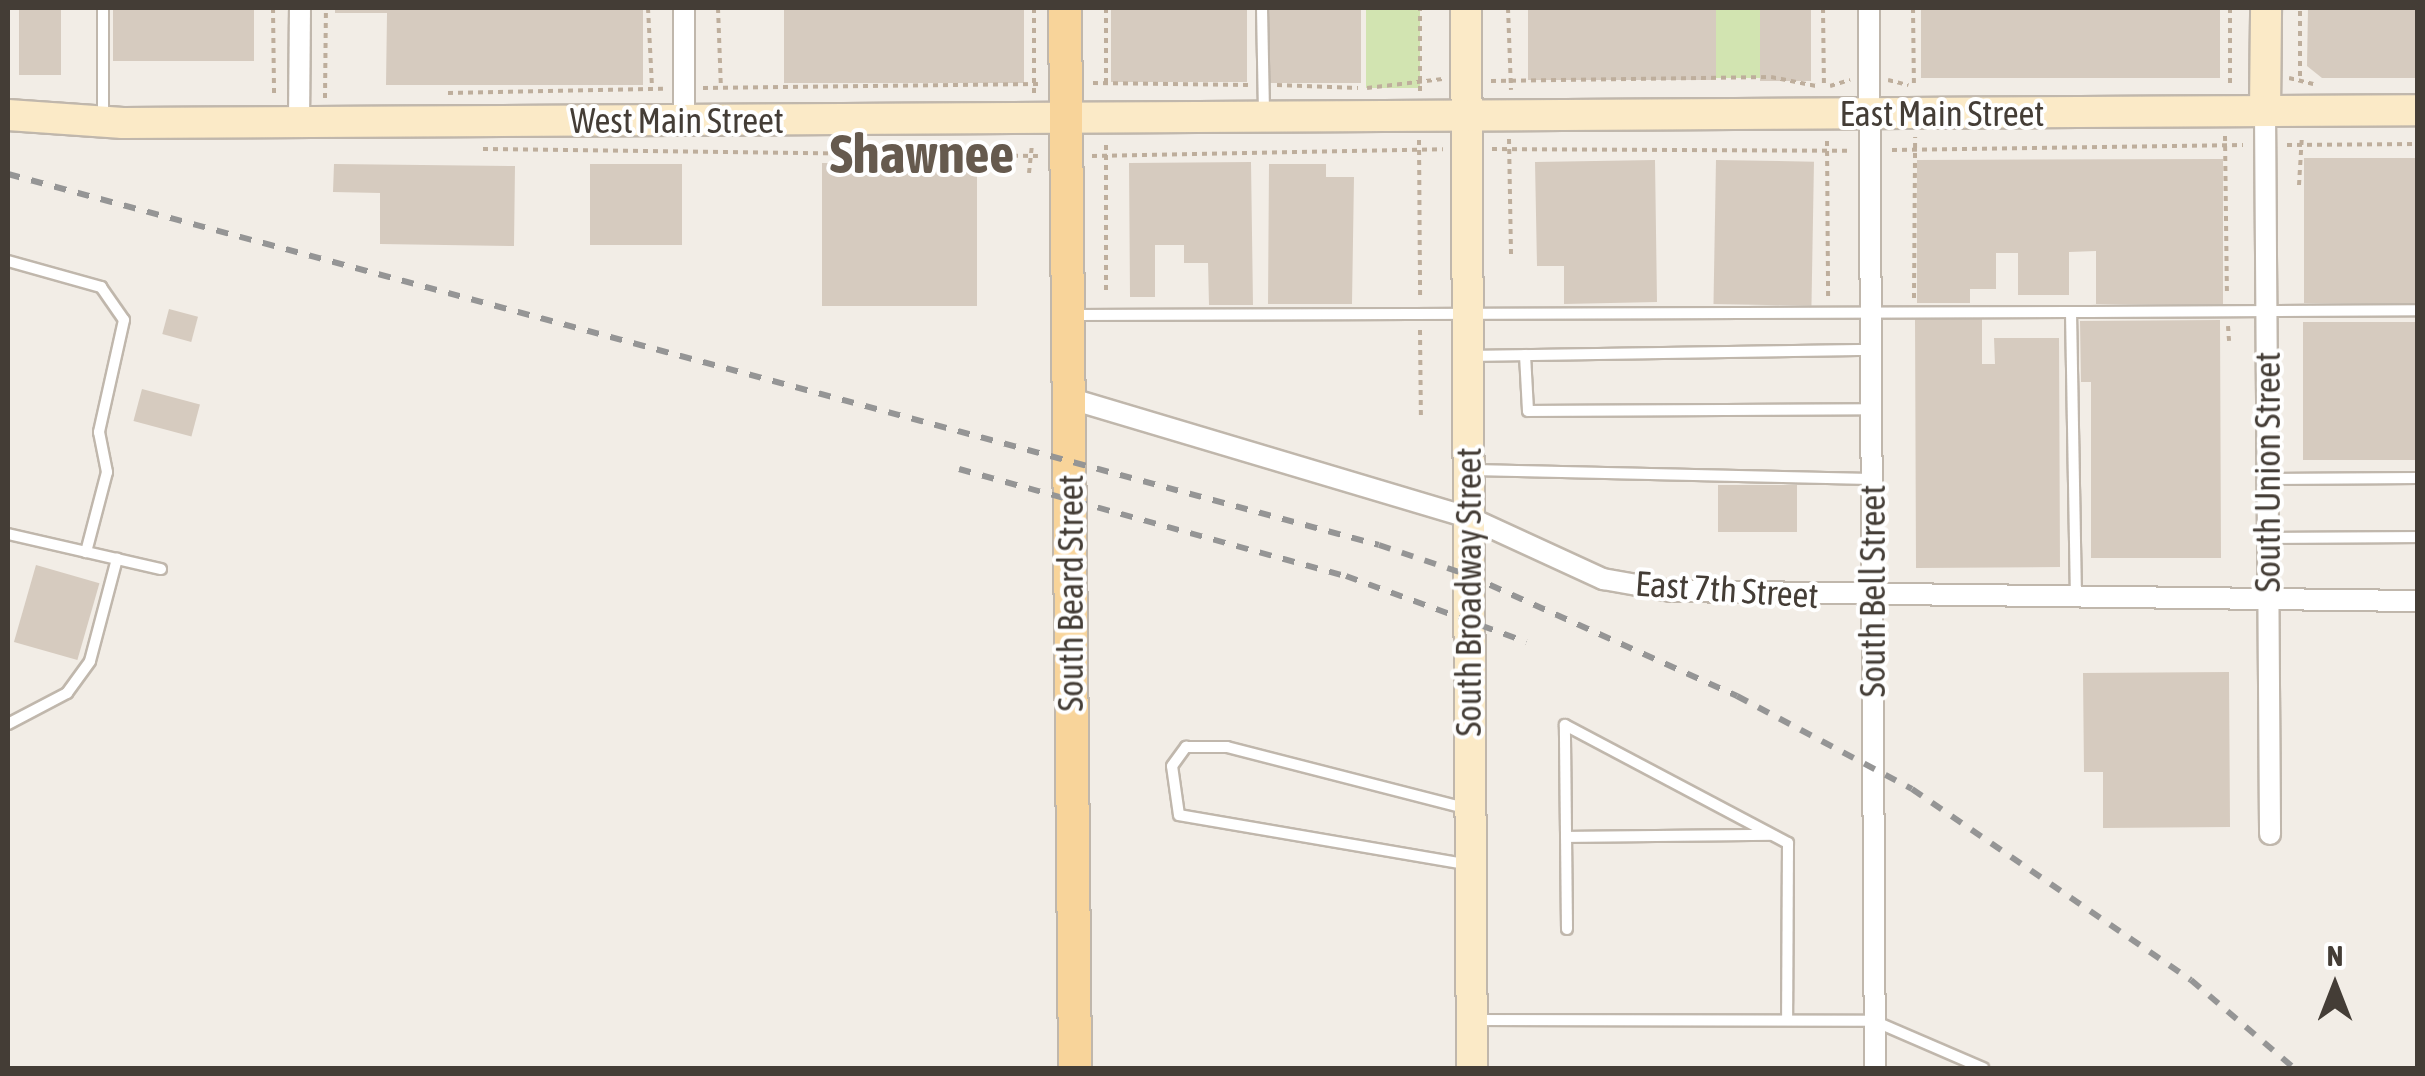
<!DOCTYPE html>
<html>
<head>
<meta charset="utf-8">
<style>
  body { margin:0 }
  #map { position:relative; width:2425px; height:1076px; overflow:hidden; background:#f2ede6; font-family:"Asap Condensed",sans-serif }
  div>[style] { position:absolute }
  .green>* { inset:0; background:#d2e4b1; transform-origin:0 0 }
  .building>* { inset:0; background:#d6cbbf; transform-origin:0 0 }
  .path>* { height:4px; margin-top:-2px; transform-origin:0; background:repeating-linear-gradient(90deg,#beae9c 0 5px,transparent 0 10px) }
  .roads { filter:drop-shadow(2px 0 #c0b7ac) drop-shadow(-2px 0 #c0b7ac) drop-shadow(0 2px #c0b7ac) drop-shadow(0 -2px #c0b7ac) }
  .lane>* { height:10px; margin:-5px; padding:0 5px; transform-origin:5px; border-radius:5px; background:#fff }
  .street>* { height:20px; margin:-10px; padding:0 10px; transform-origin:10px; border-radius:10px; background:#fff }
  .secondary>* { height:30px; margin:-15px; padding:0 15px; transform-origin:15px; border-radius:15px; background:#fbeac7 }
  .primary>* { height:32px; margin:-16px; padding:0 16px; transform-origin:16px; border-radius:16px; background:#f8d49a }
  .rail>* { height:6px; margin-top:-3px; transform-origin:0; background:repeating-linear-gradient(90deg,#959595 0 12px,transparent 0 24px) }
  span { translate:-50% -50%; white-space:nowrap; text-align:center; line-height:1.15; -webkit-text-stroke:8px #fff; paint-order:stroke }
  .street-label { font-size:35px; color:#443d36 }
  .town-label { font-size:55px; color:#665a4e; font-weight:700 }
  .frame { position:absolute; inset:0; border:10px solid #443d36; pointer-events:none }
  .north { position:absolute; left:2285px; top:936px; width:100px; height:100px; -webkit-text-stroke:8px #fff; paint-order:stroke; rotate:0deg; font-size:28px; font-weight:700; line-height:40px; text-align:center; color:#443d36 }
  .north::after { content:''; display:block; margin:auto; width:35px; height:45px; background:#443d36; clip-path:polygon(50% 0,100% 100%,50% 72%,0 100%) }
</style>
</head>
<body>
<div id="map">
  <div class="green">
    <i style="left:1366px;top:8px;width:54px;height:80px"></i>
    <i style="left:1713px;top:8px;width:58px;height:70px"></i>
  </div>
  <div class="building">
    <i style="left:19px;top:8px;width:42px;height:67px"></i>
    <i style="left:113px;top:8px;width:141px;height:53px"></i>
    <i style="clip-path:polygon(335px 8px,643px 8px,643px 85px,386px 85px,387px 13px,335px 13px)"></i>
    <i style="left:784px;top:8px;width:240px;height:75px"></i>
    <i style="left:1111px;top:8px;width:136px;height:74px"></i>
    <i style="left:1266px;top:8px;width:95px;height:75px"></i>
    <i style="left:1528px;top:8px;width:188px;height:72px"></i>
    <i style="left:1760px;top:8px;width:51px;height:73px"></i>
    <i style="left:1921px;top:8px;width:299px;height:70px"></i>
    <i style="clip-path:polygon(2308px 8px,2418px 8px,2418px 78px,2322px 78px,2307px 66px)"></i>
    <i style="left:2418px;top:158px;width:145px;height:114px;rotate:90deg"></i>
    <i style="clip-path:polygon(2223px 159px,2223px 304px,2096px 304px,2096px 251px,2069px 252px,2069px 295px,2018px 295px,2018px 253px,1996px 253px,1996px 289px,1970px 289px,1970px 303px,1917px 303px,1917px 160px)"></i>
    <i style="clip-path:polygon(1655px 160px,1657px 302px,1564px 304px,1564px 266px,1537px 266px,1535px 162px)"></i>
    <i style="left:1716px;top:160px;width:98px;height:144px;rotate:1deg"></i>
    <i style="clip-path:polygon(1251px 162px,1253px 305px,1209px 305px,1208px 263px,1184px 263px,1184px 245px,1155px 245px,1155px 297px,1130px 297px,1129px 163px)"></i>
    <i style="left:977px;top:163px;width:143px;height:155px;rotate:90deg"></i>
    <i style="clip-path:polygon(334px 164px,515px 166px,514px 246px,380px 244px,380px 193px,333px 192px)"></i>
    <i style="left:590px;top:164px;width:92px;height:81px"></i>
    <i style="clip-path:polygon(1269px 164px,1326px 164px,1326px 177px,1354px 177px,1352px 304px,1268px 304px)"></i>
    <i style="left:169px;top:309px;width:30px;height:26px;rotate:15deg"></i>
    <i style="clip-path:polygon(1982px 317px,1982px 364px,1995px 364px,1994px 338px,2059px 338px,2060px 567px,1916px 568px,1915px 318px)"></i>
    <i style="clip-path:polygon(2220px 320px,2221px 558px,2091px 558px,2091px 382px,2081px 382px,2080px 321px)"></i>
    <i style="left:2303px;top:322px;width:115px;height:138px"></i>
    <i style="left:142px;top:389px;width:60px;height:33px;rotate:15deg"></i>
    <i style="left:1718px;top:485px;width:79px;height:47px"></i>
    <i style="left:36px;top:565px;width:66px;height:80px;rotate:16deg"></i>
    <i style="clip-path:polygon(2229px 672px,2230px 827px,2103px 828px,2103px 772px,2084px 772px,2083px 673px)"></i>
  </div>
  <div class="path">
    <i style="left:273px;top:8px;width:87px;rotate:89.3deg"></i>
    <i style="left:648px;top:8px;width:80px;rotate:87.1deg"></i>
    <i style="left:718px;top:8px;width:80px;rotate:87.9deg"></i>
    <i style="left:1106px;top:8px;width:78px;rotate:90deg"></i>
    <i style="left:1508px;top:8px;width:82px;rotate:87.9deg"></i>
    <i style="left:1823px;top:8px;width:79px;rotate:89.3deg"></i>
    <i style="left:1913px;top:8px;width:80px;rotate:89.3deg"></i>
    <i style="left:2230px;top:8px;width:79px;rotate:90deg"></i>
    <i style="left:2300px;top:76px;width:68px;rotate:-90deg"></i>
    <i style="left:2289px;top:78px;width:25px;rotate:14deg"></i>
    <i style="left:1888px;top:80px;width:21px;rotate:14deg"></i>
    <i style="left:1491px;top:81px;width:280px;rotate:-0.8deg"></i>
    <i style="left:1771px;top:77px;width:46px;rotate:11.3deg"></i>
    <i style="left:1093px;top:83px;width:155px;rotate:0.7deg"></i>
    <i style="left:1277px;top:85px;width:81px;rotate:2.1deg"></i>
    <i style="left:1830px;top:86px;width:21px;rotate:-17deg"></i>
    <i style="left:703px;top:88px;width:335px;rotate:-0.7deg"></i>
    <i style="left:1367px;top:88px;width:76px;rotate:-6.8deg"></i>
    <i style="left:1420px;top:91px;width:83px;rotate:-90deg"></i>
    <i style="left:448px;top:93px;width:215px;rotate:-1.1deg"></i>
    <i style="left:1034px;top:93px;width:85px;rotate:-90deg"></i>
    <i style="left:325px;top:98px;width:90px;rotate:-89.4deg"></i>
    <i style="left:2225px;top:136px;width:160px;rotate:89.3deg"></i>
    <i style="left:1509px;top:139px;width:120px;rotate:89deg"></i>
    <i style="left:1419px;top:140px;width:160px;rotate:89.6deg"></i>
    <i style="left:1827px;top:141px;width:155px;rotate:89.6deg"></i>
    <i style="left:2287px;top:145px;width:131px;rotate:-0.4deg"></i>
    <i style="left:483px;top:149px;width:555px;rotate:0.72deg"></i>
    <i style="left:1492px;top:149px;width:356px;rotate:0.3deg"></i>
    <i style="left:1892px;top:150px;width:351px;rotate:-0.8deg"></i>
    <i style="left:1092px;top:156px;width:351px;rotate:-1.1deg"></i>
    <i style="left:1029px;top:173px;width:30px;rotate:-84deg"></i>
    <i style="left:2299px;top:185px;width:50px;rotate:-86.6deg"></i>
    <i style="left:1106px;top:290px;width:145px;rotate:-90deg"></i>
    <i style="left:1914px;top:298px;width:161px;rotate:-89.6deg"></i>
    <i style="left:2228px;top:326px;width:15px;rotate:86deg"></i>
    <i style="left:1420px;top:330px;width:90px;rotate:89.4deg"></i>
  </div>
  <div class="roads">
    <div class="lane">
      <i style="left:103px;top:8px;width:109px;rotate:90deg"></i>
      <i style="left:1262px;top:8px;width:103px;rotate:88.9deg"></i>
      <i style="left:8px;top:261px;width:97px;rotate:15.6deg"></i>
      <i style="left:101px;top:287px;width:40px;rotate:55.1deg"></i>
      <i style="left:124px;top:320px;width:115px;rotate:102.6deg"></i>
      <i style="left:99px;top:432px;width:41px;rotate:78.7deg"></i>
      <i style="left:107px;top:472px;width:83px;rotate:104.7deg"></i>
      <i style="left:2071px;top:312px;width:347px;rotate:-0.3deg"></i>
      <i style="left:1074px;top:315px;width:997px;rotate:-0.17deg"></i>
      <i style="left:2071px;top:312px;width:286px;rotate:89deg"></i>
      <i style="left:1525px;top:355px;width:56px;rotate:86.9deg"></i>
      <i style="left:1528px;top:411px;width:342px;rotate:-0.3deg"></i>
      <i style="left:1472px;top:356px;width:398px;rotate:-0.9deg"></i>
      <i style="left:1473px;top:470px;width:398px;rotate:1.3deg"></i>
      <i style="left:2269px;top:479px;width:149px;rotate:-0.4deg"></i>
      <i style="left:8px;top:534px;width:157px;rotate:12.9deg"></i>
      <i style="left:2268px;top:538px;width:150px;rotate:-0.4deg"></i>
      <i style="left:8px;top:724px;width:67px;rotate:-27.7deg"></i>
      <i style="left:67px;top:693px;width:39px;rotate:-54deg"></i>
      <i style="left:90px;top:661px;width:106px;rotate:-75.2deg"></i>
      <i style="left:1566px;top:837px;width:204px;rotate:-0.6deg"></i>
      <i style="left:1465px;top:864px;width:290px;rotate:-170.3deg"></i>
      <i style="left:1179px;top:815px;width:49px;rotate:-98.1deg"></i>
      <i style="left:1172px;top:766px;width:24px;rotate:-54deg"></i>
      <i style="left:1186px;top:747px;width:41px"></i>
      <i style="left:1227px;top:747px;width:249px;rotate:14.4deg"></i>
      <i style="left:1567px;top:929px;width:204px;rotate:-90.6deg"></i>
      <i style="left:1565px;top:725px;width:252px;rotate:27.9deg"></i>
      <i style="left:1788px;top:843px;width:177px;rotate:90.3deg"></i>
      <i style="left:1477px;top:1020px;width:397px;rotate:0.1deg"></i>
      <i style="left:1874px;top:1021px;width:119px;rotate:23.3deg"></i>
    </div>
    <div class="street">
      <i style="left:684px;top:8px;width:112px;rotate:90deg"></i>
      <i style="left:1869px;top:8px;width:1060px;rotate:89.68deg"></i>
      <i style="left:2265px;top:111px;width:723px;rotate:89.6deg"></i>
      <i style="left:299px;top:122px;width:114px;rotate:-89.5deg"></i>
      <i style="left:1068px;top:398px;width:417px;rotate:16.6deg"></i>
      <i style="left:1468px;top:517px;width:149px;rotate:24.7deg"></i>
      <i style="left:1603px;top:579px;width:69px;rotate:10deg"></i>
      <i style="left:1671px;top:591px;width:747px;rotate:0.77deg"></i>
    </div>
    <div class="secondary">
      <i style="left:1466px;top:8px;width:1060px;rotate:89.68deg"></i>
      <i style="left:2265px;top:111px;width:103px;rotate:-89.4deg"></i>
      <i style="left:8px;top:115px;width:115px;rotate:4deg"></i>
      <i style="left:123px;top:123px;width:2295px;rotate:-0.32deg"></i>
    </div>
    <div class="primary">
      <i style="left:1065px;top:8px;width:1060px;rotate:89.46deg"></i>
    </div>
  </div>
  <div class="rail">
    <i style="left:8px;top:174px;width:1420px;rotate:15.14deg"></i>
    <i style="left:1379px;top:545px;width:94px;rotate:18.6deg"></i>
    <i style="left:1468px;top:575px;width:295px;rotate:24.2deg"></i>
    <i style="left:1737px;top:696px;width:198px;rotate:28deg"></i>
    <i style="left:1912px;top:789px;width:338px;rotate:34.4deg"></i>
    <i style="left:2191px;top:980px;width:135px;rotate:40.5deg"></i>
    <i style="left:959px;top:469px;width:402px;rotate:15.5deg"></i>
    <i style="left:1346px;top:576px;width:192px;rotate:20.1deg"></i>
  </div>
  <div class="street-label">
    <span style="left:1942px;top:113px">East Main Street</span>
    <span style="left:677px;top:120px">West Main Street</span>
    <span style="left:2267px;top:472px;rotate:-90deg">South Union Street</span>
    <span style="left:1727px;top:589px;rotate:4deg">East 7th Street</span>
    <span style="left:1872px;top:591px;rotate:-90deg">South Bell Street</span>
    <span style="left:1468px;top:592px;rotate:-90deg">South Broadway Street</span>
    <span style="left:1070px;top:593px;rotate:-90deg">South Beard Street</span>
  </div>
  <div class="town-label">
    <span style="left:922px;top:154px">Shawnee</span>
  </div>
  <div class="frame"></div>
  <div class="north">N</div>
</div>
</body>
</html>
